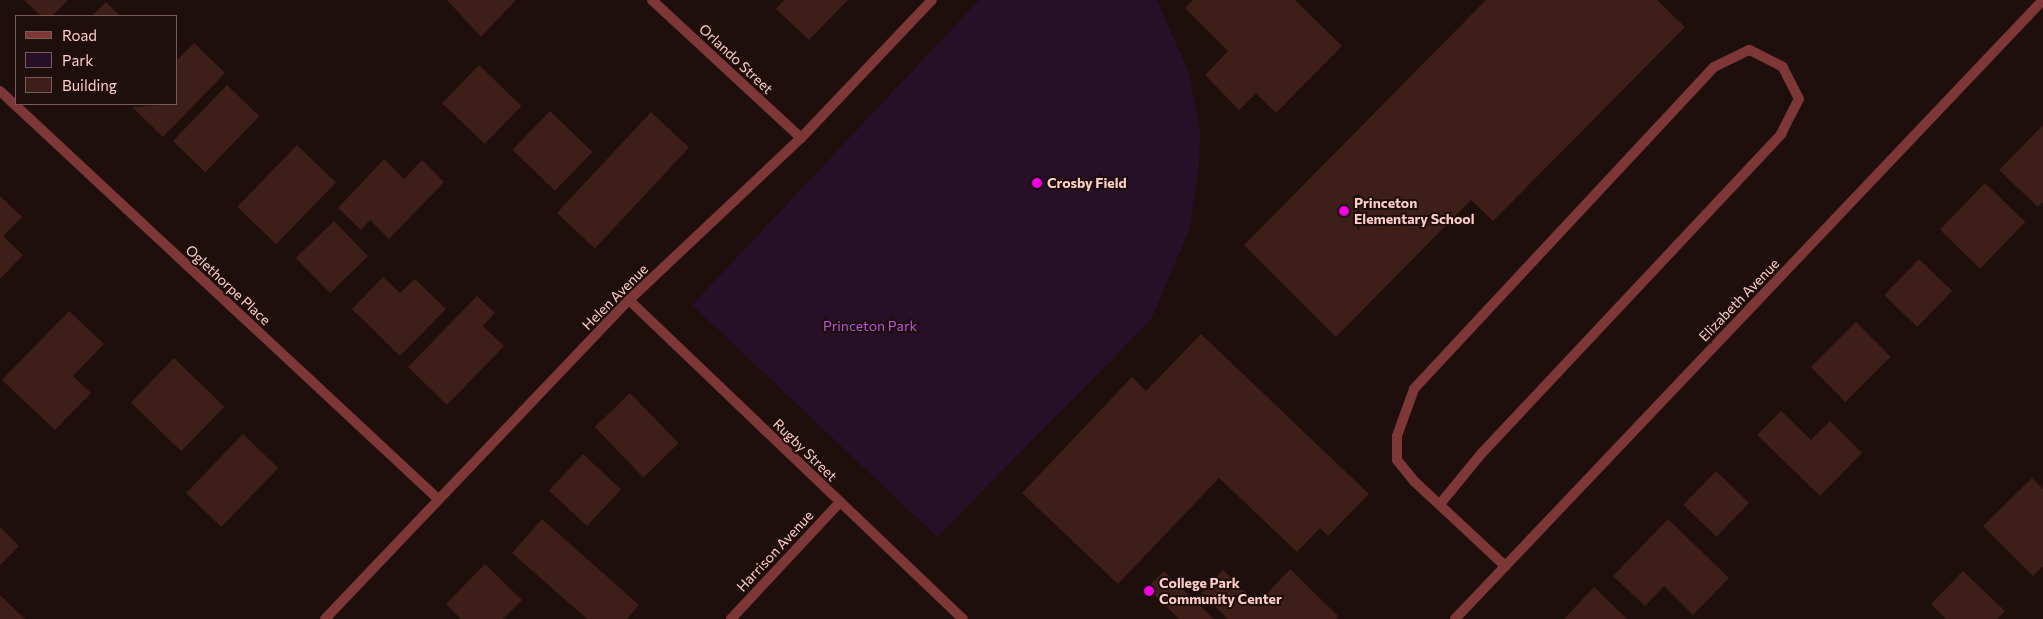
<!DOCTYPE html>
<html>
<head>
<meta charset="utf-8">
<style>
  body { margin:0 }
  #map { position:relative; width:2043px; height:619px; overflow:hidden; background:#1e0e0c; font-family:Commissioner,sans-serif }
  div>[style] { position:absolute }
  .green>* { inset:0; background:#260f27 }
  .building>* { inset:0; background:#3e1e18; transform-origin:0 0 }
  .service>* { height:10px; margin:-5px; padding:0 5px; transform-origin:5px; border-radius:5px; background:#7d3736 }
  .minor>* { height:10px; margin:-5px; padding:0 5px; transform-origin:5px; border-radius:5px; background:#7d3736 }
  .dots>* { width:14px; height:14px; translate:-50% -50%; box-sizing:border-box; border:2px solid #1e0e0c; border-radius:50% }
  span { translate:-50% -50%; white-space:nowrap; text-align:center; line-height:1.15; -webkit-text-stroke:4px #1e0e0c; paint-order:stroke }
  .street-label { font-size:14px; color:#ffcdc8 }
  .poi-label { font-size:14px; color:#ffcdc8; font-weight:700 }
  .left { translate:0 -50%; text-align:left }
  .park-label { font-size:14px; color:#b755de }
  .legend { position:absolute; left:15px; top:15px; width:162px; height:90px; box-sizing:border-box; background:#1e0e0c; border:1px solid #785a57; margin:0; padding:6px 9px; list-style:none; font-size:15px; color:#ffcdc8 }
  .legend li { display:flex; align-items:center; gap:10px; height:25px }
  .legend b { width:25px; border:1px solid #785a57 }
</style>
</head>
<body>
<div id="map">
  <div class="green">
    <i style="clip-path:polygon(979px 0,1157px 0,1189px 73px,1200px 130px,1199px 166px,1190px 228px,1151px 320px,937px 537px,692px 305px)"></i>
  </div>
  <div class="building">
    <i style="clip-path:polygon(24px 0,68px 0,52px 16px,41px 16px)"></i>
    <i style="clip-path:polygon(447px 0,516px 0,481px 37px)"></i>
    <i style="clip-path:polygon(784px 0,848px 0,809px 40px,776px 9px)"></i>
    <i style="clip-path:polygon(1193px 0,1295px 0,1342px 46px,1276px 113px,1256px 93px,1239px 110px,1205px 75px,1228px 51px,1185px 8px)"></i>
    <i style="clip-path:polygon(1486px 0,1657px 0,1685px 27px,1493px 221px,1471px 200px,1336px 337px,1244px 245px)"></i>
    <i style="clip-path:polygon(106px 2px,120px 16px,92px 16px)"></i>
    <i style="clip-path:polygon(194px 43px,225px 73px,163px 137px,132px 107px,176px 104px,176px 61px)"></i>
    <i style="left:479px;top:65px;width:59px;height:53px;rotate:44deg"></i>
    <i style="left:227px;top:85px;width:45px;height:78px;rotate:44deg"></i>
    <i style="left:550px;top:111px;width:59px;height:54px;rotate:44deg"></i>
    <i style="left:651px;top:112px;width:52px;height:138px;rotate:43deg"></i>
    <i style="clip-path:polygon(2043px 125px,2043px 202px,2038px 207px,1999px 170px)"></i>
    <i style="left:297px;top:145px;width:54px;height:86px;rotate:44deg"></i>
    <i style="clip-path:polygon(384px 159px,404px 179px,422px 160px,444px 182px,389px 239px,370px 220px,361px 230px,338px 208px)"></i>
    <i style="left:1985px;top:183px;width:56px;height:65px;rotate:44deg"></i>
    <i style="clip-path:polygon(0 196px,22px 217px,3px 236px,23px 255px,0 279px)"></i>
    <i style="left:334px;top:221px;width:49px;height:53px;rotate:46deg"></i>
    <i style="left:1919px;top:259px;width:46px;height:50px;rotate:44deg"></i>
    <i style="clip-path:polygon(383px 277px,400px 293px,415px 279px,446px 309px,400px 356px,352px 309px)"></i>
    <i style="clip-path:polygon(477px 296px,495px 313px,483px 326px,504px 346px,447px 405px,408px 367px)"></i>
    <i style="clip-path:polygon(69px 311px,104px 344px,73px 376px,91px 393px,55px 430px,2px 380px)"></i>
    <i style="left:1856px;top:322px;width:49px;height:64px;rotate:45deg"></i>
    <i style="clip-path:polygon(1201px 334px,1369px 494px,1328px 536px,1320px 528px,1297px 552px,1219px 478px,1118px 584px,1022px 493px,1132px 377px,1146px 391px)"></i>
    <i style="left:174px;top:358px;width:70px;height:62px;rotate:44deg"></i>
    <i style="left:630px;top:393px;width:70px;height:49px;rotate:46deg"></i>
    <i style="clip-path:polygon(1781px 411px,1811px 440px,1830px 421px,1862px 453px,1820px 496px,1757px 435px)"></i>
    <i style="left:243px;top:434px;width:49px;height:82px;rotate:44deg"></i>
    <i style="left:583px;top:454px;width:52px;height:50px;rotate:43deg"></i>
    <i style="left:1716px;top:471px;width:46px;height:47px;rotate:44deg"></i>
    <i style="clip-path:polygon(2032px 478px,2043px 489px,2043px 566px,2033px 576px,1983px 526px)"></i>
    <i style="clip-path:polygon(542px 519px,639px 605px,627px 619px,587px 619px,512px 553px)"></i>
    <i style="clip-path:polygon(1668px 519px,1729px 578px,1693px 615px,1664px 586px,1645px 606px,1613px 576px)"></i>
    <i style="clip-path:polygon(0 527px,19px 546px,0 565px)"></i>
    <i style="clip-path:polygon(485px 564px,522px 600px,503px 619px,461px 619px,446px 604px)"></i>
    <i style="clip-path:polygon(1290px 569px,1338px 616px,1336px 619px,1228px 619px,1201px 593px,1223px 570px,1257px 604px)"></i>
    <i style="clip-path:polygon(1164px 571px,1214px 619px,1179px 619px,1147px 588px)"></i>
    <i style="clip-path:polygon(1963px 571px,2005px 611px,1997px 619px,1946px 619px,1931px 604px)"></i>
    <i style="clip-path:polygon(1594px 587px,1627px 619px,1564px 619px)"></i>
    <i style="clip-path:polygon(0 595px,25px 619px,0 619px)"></i>
  </div>
  <div class="service">
    <i style="left:1440px;top:504px;width:65px;rotate:-50.6deg"></i>
    <i style="left:1481px;top:454px;width:439px;rotate:-46.8deg"></i>
    <i style="left:1781px;top:134px;width:39px;rotate:-63deg"></i>
    <i style="left:1799px;top:99px;width:36px;rotate:-117deg"></i>
    <i style="left:1783px;top:67px;width:38px;rotate:-153deg"></i>
    <i style="left:1749px;top:50px;width:39px;rotate:154deg"></i>
    <i style="left:1714px;top:67px;width:440px;rotate:133deg"></i>
    <i style="left:1414px;top:389px;width:50px;rotate:109.9deg"></i>
    <i style="left:1397px;top:436px;width:24px;rotate:90deg"></i>
    <i style="left:1397px;top:460px;width:27px;rotate:51deg"></i>
    <i style="left:1414px;top:481px;width:125px;rotate:43deg"></i>
  </div>
  <div class="minor">
    <i style="left:652px;top:0;width:203px;rotate:42.8deg"></i>
    <i style="left:0;top:91px;width:597px;rotate:42.96deg"></i>
    <i style="left:629px;top:300px;width:462px;rotate:43.7deg"></i>
    <i style="left:325px;top:619px;width:441px;rotate:-46.4deg"></i>
    <i style="left:629px;top:300px;width:236px;rotate:-43.3deg"></i>
    <i style="left:801px;top:138px;width:190px;rotate:-46.5deg"></i>
    <i style="left:731px;top:619px;width:160px;rotate:-47deg"></i>
    <i style="left:1455px;top:619px;width:854px;rotate:-46.47deg"></i>
  </div>
  <div class="dots">
    <i style="left:1037px;top:183px;background:#f300e3"></i>
    <i style="left:1344px;top:211px;background:#f300e3"></i>
    <i style="left:1149px;top:591px;background:#f300e3"></i>
  </div>
  <div class="street-label">
    <span style="left:736px;top:59px;rotate:43deg">Orlando Street</span>
    <span style="left:228px;top:285px;rotate:43deg">Oglethorpe Place</span>
    <span style="left:615px;top:297px;rotate:-45deg">Helen Avenue</span>
    <span style="left:1739px;top:300px;rotate:-46deg">Elizabeth Avenue</span>
    <span style="left:805px;top:450px;rotate:44deg">Rugby Street</span>
    <span style="left:775px;top:551px;rotate:-47deg">Harrison Avenue</span>
  </div>
  <div class="poi-label">
    <span class="left" style="left:1047px;top:183px">Crosby Field</span>
    <span class="left" style="left:1354px;top:211px">Princeton<br>Elementary School</span>
    <span class="left" style="left:1159px;top:591px">College Park<br>Community Center</span>
  </div>
  <div class="park-label">
    <span style="left:870px;top:326px">Princeton Park</span>
  </div>
  <ul class="legend">
  <li><b style="height:6px;background:#7d3736"></b>Road</li>
  <li><b style="height:14px;background:#260f27"></b>Park</li>
  <li><b style="height:14px;background:#3e1e18"></b>Building</li>
  </ul>
</div>
</body>
</html>
